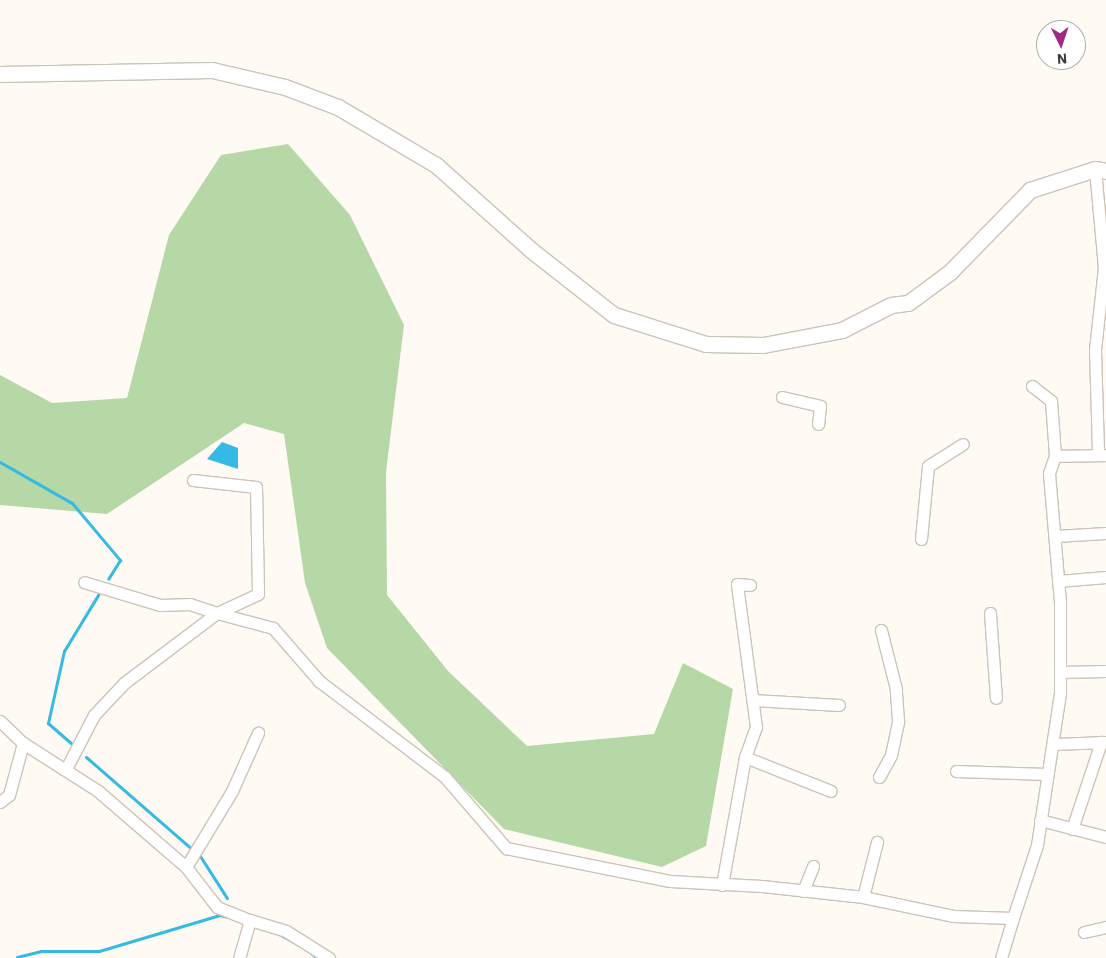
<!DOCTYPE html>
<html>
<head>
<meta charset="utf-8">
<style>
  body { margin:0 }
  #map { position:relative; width:1106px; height:958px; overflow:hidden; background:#fffaf3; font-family:"IBM Plex Sans",sans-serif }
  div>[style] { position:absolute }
  .green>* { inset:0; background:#b5d8a6 }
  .water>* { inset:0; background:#34bae5 }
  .stream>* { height:3px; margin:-1.5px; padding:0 1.5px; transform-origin:1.5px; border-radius:1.5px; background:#34bae5 }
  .roads { filter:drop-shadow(1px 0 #ccc4b9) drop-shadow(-1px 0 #ccc4b9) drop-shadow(0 1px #ccc4b9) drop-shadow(0 -1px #ccc4b9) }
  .street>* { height:11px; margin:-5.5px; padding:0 5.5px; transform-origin:5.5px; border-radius:5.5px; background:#fff }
  .secondary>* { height:15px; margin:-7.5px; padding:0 7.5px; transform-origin:7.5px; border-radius:7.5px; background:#fff }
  span { translate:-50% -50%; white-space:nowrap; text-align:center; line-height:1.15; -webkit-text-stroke:5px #fff; paint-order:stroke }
  .north { position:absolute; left:1036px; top:20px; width:50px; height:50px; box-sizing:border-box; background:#fff; border:1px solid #b1afae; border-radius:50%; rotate:176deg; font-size:14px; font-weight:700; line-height:20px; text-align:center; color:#3b3834 }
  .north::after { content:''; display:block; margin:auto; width:18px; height:22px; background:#9f2983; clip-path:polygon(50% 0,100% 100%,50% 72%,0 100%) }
</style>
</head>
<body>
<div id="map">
  <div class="green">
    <i style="clip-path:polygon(288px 144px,350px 215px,404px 325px,386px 472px,387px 595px,448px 671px,527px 746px,654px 734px,683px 663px,733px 689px,706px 846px,662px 867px,504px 829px,327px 648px,305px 583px,284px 434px,244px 423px,107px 514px,0 505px,0 375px,52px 403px,127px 398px,169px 235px,221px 155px)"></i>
  </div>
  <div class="water">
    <i style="clip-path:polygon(222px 442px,238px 448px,238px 469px,207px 459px)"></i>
  </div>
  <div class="stream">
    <i style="left:0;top:462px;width:83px;rotate:29.7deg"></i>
    <i style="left:72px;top:503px;width:75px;rotate:49.9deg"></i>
    <i style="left:120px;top:560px;width:22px;rotate:122deg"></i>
    <i style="left:72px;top:744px;width:32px;rotate:-139deg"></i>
    <i style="left:48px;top:723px;width:74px;rotate:-77.5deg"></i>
    <i style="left:64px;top:651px;width:66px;rotate:-58.7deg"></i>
    <i style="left:86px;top:757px;width:151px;rotate:41deg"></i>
    <i style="left:200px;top:856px;width:50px;rotate:57.3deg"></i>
    <i style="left:277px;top:933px;width:19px;rotate:28deg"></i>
    <i style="left:310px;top:952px;width:9px;rotate:41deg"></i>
    <i style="left:17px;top:957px;width:25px;rotate:-14deg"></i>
    <i style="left:41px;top:951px;width:58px"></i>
    <i style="left:99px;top:951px;width:126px;rotate:-16.6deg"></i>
    <i style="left:220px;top:915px;width:7px;rotate:16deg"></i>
  </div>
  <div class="roads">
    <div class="street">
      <i style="left:1095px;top:169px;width:98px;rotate:84.8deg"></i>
      <i style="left:1104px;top:267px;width:83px;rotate:96.2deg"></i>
      <i style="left:1095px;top:350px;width:104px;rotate:88.3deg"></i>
      <i style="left:1032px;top:386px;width:24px;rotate:38deg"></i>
      <i style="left:1051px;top:401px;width:55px;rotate:85.8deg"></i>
      <i style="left:782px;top:397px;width:39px;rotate:13deg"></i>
      <i style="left:820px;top:406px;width:18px;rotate:96deg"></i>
      <i style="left:193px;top:480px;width:63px;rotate:6.3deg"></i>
      <i style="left:256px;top:487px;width:107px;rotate:88.9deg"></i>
      <i style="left:258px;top:594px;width:45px;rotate:155.1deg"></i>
      <i style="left:1055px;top:536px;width:51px;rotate:-3.4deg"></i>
      <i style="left:921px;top:539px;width:73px;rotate:-84.5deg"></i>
      <i style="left:928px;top:466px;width:41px;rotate:-32.2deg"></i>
      <i style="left:1058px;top:581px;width:48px;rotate:-4.8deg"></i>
      <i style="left:217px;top:613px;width:58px;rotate:15deg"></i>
      <i style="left:273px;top:628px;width:70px;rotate:49deg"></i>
      <i style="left:319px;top:681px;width:158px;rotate:37.3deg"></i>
      <i style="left:445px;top:777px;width:94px;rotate:49.3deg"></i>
      <i style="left:506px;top:848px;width:167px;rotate:11.4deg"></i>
      <i style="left:670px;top:881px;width:92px;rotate:3.1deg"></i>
      <i style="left:762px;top:886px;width:102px;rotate:6.2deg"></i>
      <i style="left:863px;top:897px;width:92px;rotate:11.9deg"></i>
      <i style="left:953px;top:916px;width:60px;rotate:1.9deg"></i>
      <i style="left:1013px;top:918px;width:77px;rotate:-71.8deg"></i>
      <i style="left:1037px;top:845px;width:154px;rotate:-81.4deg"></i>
      <i style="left:1060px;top:693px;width:91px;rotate:-90deg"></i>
      <i style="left:1060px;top:602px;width:129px;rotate:-94.9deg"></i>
      <i style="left:1049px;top:473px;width:18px;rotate:-71deg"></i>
      <i style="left:1055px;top:456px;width:51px;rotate:-1.1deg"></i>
      <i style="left:990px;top:613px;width:85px;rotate:86deg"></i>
      <i style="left:1060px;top:672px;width:46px;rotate:-1.2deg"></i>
      <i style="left:753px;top:700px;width:86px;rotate:3.3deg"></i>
      <i style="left:0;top:721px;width:32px;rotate:44deg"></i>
      <i style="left:23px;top:743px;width:89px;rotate:32.6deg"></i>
      <i style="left:98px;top:791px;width:116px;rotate:40.8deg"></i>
      <i style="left:186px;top:867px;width:51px;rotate:52.2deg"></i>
      <i style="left:217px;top:907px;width:35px;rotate:22deg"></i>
      <i style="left:250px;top:920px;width:40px;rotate:106deg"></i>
      <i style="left:1055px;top:744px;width:51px;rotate:-2.2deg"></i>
      <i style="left:745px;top:757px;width:32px;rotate:-70deg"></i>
      <i style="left:756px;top:727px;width:144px;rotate:-97.6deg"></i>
      <i style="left:737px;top:584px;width:13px;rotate:4deg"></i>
      <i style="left:67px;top:767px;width:59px;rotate:-62.6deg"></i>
      <i style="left:94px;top:715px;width:44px;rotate:-46.8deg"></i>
      <i style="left:124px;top:683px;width:116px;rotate:-37deg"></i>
      <i style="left:217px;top:613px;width:28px;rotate:-162deg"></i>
      <i style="left:190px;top:604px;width:30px;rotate:178deg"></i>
      <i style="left:160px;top:605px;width:79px;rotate:-163.2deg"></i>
      <i style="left:956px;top:771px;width:90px;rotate:1.9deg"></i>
      <i style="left:879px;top:777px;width:25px;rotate:-61deg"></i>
      <i style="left:891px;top:755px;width:35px;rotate:-78deg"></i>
      <i style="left:898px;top:721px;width:32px;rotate:-94deg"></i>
      <i style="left:896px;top:689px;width:61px;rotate:-104.3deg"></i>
      <i style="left:0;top:802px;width:11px;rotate:-38deg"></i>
      <i style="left:9px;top:795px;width:54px;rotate:-74.9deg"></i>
      <i style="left:1040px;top:820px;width:68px;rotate:14.4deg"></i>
      <i style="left:1072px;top:829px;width:92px;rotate:-71.6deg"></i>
      <i style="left:186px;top:867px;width:89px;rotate:-58.8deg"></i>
      <i style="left:232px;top:791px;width:64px;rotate:-65.9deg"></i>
      <i style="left:722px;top:885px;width:130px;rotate:-79.8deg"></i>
      <i style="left:745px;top:757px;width:92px;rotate:21.6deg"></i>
      <i style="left:803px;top:891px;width:27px;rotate:-68deg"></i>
      <i style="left:863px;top:897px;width:57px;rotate:-75.7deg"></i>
      <i style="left:250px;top:920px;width:38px;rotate:17deg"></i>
      <i style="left:286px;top:931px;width:51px;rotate:32.1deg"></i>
      <i style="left:1084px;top:932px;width:23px;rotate:-13deg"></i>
      <i style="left:1001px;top:958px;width:42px;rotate:-73.3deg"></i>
    </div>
    <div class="secondary">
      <i style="left:0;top:74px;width:212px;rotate:-1.1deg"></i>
      <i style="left:212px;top:70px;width:75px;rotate:13.1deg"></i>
      <i style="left:285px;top:87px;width:57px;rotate:20.7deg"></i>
      <i style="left:338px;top:107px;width:114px;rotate:30.6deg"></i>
      <i style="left:436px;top:165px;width:127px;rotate:41.8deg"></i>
      <i style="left:531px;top:250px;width:105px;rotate:38.1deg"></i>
      <i style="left:614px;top:315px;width:96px;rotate:17.5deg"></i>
      <i style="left:706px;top:344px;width:57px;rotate:1deg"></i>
      <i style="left:763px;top:345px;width:80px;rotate:-10.8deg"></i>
      <i style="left:842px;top:330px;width:55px;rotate:-27deg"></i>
      <i style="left:891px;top:305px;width:17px;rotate:-7deg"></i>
      <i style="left:908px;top:303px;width:52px;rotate:-36.4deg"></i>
      <i style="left:950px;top:272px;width:115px;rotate:-45.7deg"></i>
      <i style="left:1030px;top:190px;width:68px;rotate:-17.9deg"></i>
      <i style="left:1095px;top:169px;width:11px;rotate:10deg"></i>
    </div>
  </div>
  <div class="north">N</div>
</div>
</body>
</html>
